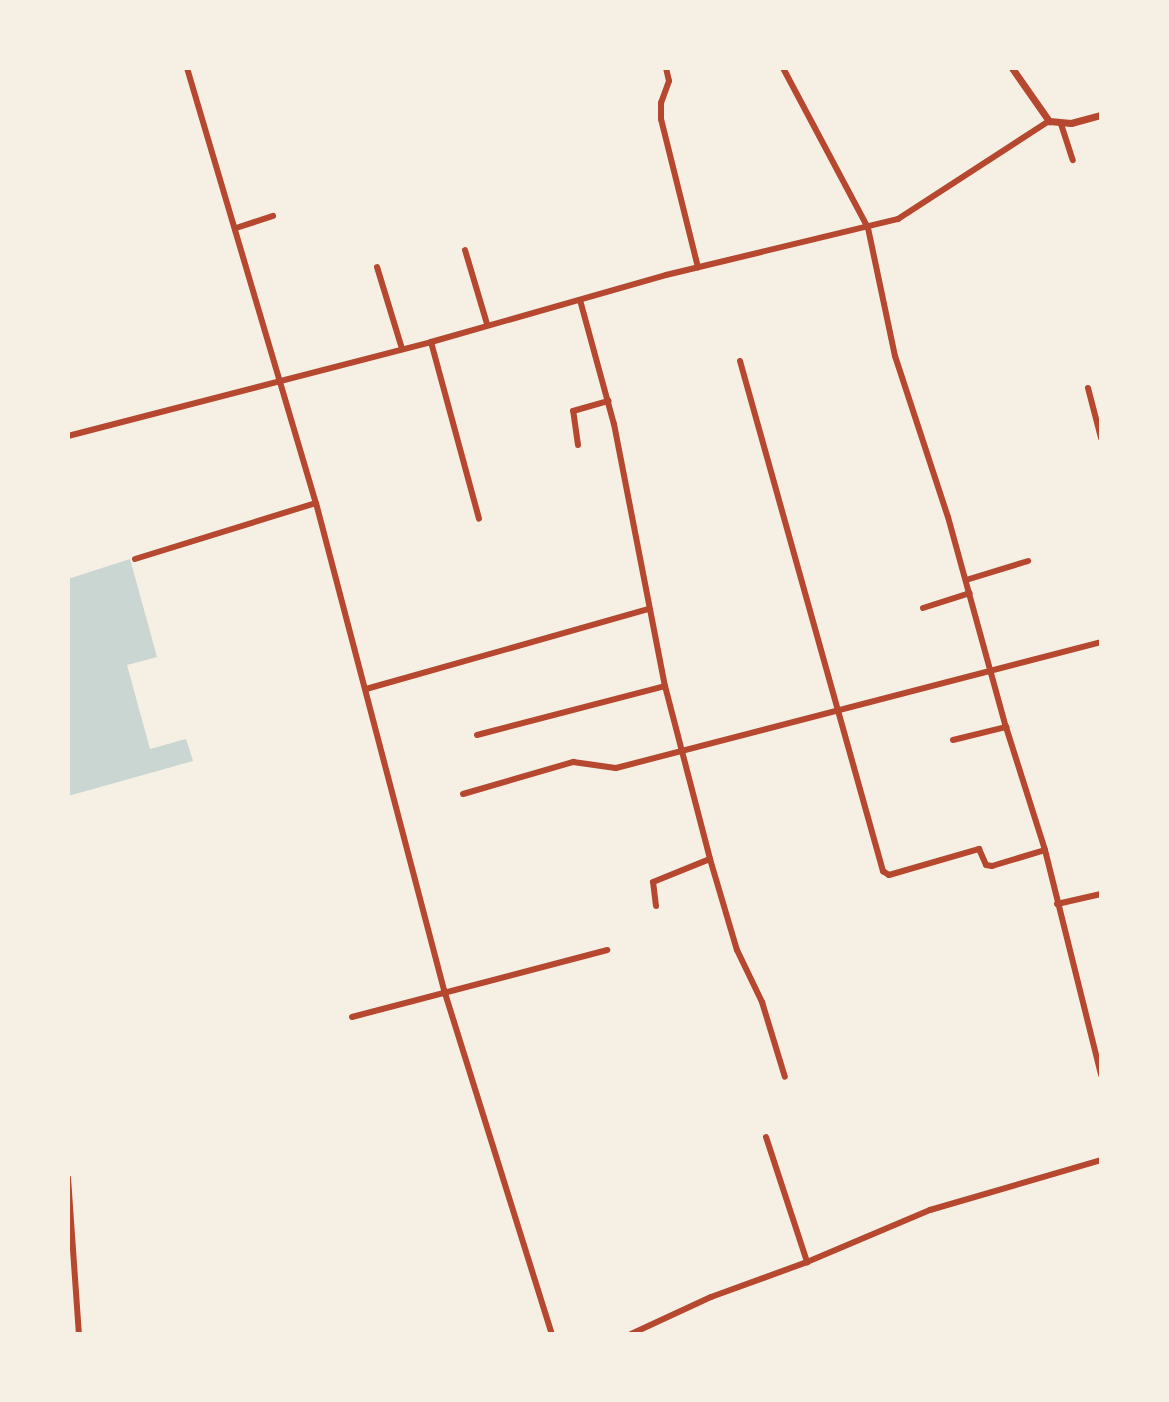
<!DOCTYPE html>
<html>
<head>
<meta charset="utf-8">
<style>
  body { margin:0 }
  #map { position:relative; width:1169px; height:1402px; overflow:hidden; background:#f6efe4; font-family:Mulish,sans-serif }
  div>[style] { position:absolute }
  .water>* { inset:0; background:#c9d6d2 }
  .minor>* { height:6px; margin:-3px; padding:0 3px; transform-origin:3px; border-radius:3px; background:#b5482f }
  .tertiary>* { height:7px; margin:-3.5px; padding:0 3.5px; transform-origin:3.5px; border-radius:3.5px; background:#b5482f }
  span { translate:-50% -50%; white-space:nowrap; text-align:center; line-height:1.15; -webkit-text-stroke:8px #f6efe4; paint-order:stroke }
  .frame { position:absolute; inset:0; border:70px solid #f6efe4; pointer-events:none }
</style>
</head>
<body>
<div id="map">
  <div class="water">
    <i style="clip-path:polygon(130px 559px,157px 657px,127px 665px,150px 749px,186px 739px,193px 761px,68px 796px,68px 579px)"></i>
  </div>
  <div class="minor">
    <i style="left:187px;top:68px;width:454px;rotate:73.5deg"></i>
    <i style="left:316px;top:503px;width:504px;rotate:75.27deg"></i>
    <i style="left:444px;top:990px;width:361px;rotate:72.6deg"></i>
    <i style="left:666px;top:68px;width:13px;rotate:77deg"></i>
    <i style="left:669px;top:81px;width:23px;rotate:110deg"></i>
    <i style="left:661px;top:103px;width:16px;rotate:90deg"></i>
    <i style="left:661px;top:119px;width:153px;rotate:76deg"></i>
    <i style="left:783px;top:68px;width:181px;rotate:62deg"></i>
    <i style="left:868px;top:228px;width:131px;rotate:78.1deg"></i>
    <i style="left:895px;top:356px;width:169px;rotate:71.8deg"></i>
    <i style="left:948px;top:517px;width:218px;rotate:74.6deg"></i>
    <i style="left:1006px;top:727px;width:129px;rotate:72.4deg"></i>
    <i style="left:1045px;top:850px;width:232px;rotate:76deg"></i>
    <i style="left:1061px;top:124px;width:38px;rotate:72deg"></i>
    <i style="left:236px;top:228px;width:39px;rotate:-18deg"></i>
    <i style="left:465px;top:250px;width:77px;rotate:73.4deg"></i>
    <i style="left:377px;top:267px;width:86px;rotate:73deg"></i>
    <i style="left:580px;top:300px;width:129px;rotate:74.7deg"></i>
    <i style="left:614px;top:424px;width:267px;rotate:79deg"></i>
    <i style="left:665px;top:686px;width:179px;rotate:75.4deg"></i>
    <i style="left:710px;top:859px;width:95px;rotate:73.5deg"></i>
    <i style="left:737px;top:950px;width:58px;rotate:64.3deg"></i>
    <i style="left:762px;top:1002px;width:78px;rotate:73deg"></i>
    <i style="left:431px;top:342px;width:183px;rotate:74.8deg"></i>
    <i style="left:740px;top:361px;width:530px;rotate:74.34deg"></i>
    <i style="left:883px;top:871px;width:7px;rotate:34deg"></i>
    <i style="left:889px;top:875px;width:94px;rotate:-16.1deg"></i>
    <i style="left:979px;top:849px;width:17px;rotate:66deg"></i>
    <i style="left:986px;top:865px;width:6px;rotate:9deg"></i>
    <i style="left:992px;top:866px;width:55px;rotate:-16.8deg"></i>
    <i style="left:1088px;top:388px;width:52px;rotate:75.4deg"></i>
    <i style="left:68px;top:436px;width:375px;rotate:-14.5deg"></i>
    <i style="left:431px;top:342px;width:244px;rotate:-15.9deg"></i>
    <i style="left:666px;top:275px;width:239px;rotate:-13.6deg"></i>
    <i style="left:898px;top:219px;width:180px;rotate:-33deg"></i>
    <i style="left:578px;top:445px;width:34px;rotate:-98deg"></i>
    <i style="left:573px;top:411px;width:37px;rotate:-16deg"></i>
    <i style="left:135px;top:559px;width:189px;rotate:-17.2deg"></i>
    <i style="left:966px;top:580px;width:65px;rotate:-17deg"></i>
    <i style="left:923px;top:608px;width:49px;rotate:-17.7deg"></i>
    <i style="left:366px;top:689px;width:293px;rotate:-15.8deg"></i>
    <i style="left:477px;top:735px;width:194px;rotate:-14.6deg"></i>
    <i style="left:953px;top:740px;width:55px;rotate:-13.8deg"></i>
    <i style="left:463px;top:794px;width:115px;rotate:-16.2deg"></i>
    <i style="left:573px;top:762px;width:43px;rotate:7.9deg"></i>
    <i style="left:616px;top:768px;width:501px;rotate:-14.56deg"></i>
    <i style="left:1057px;top:904px;width:45px;rotate:-12.8deg"></i>
    <i style="left:656px;top:906px;width:24px;rotate:-97deg"></i>
    <i style="left:653px;top:882px;width:61px;rotate:-22deg"></i>
    <i style="left:352px;top:1017px;width:264px;rotate:-14.7deg"></i>
    <i style="left:766px;top:1137px;width:132px;rotate:71.8deg"></i>
    <i style="left:68px;top:1178px;width:156px;rotate:86deg"></i>
    <i style="left:631px;top:1334px;width:88px;rotate:-24.8deg"></i>
    <i style="left:711px;top:1297px;width:102px;rotate:-20deg"></i>
    <i style="left:807px;top:1262px;width:134px;rotate:-22.9deg"></i>
    <i style="left:930px;top:1210px;width:178px;rotate:-16.3deg"></i>
  </div>
  <div class="tertiary">
    <i style="left:1012px;top:68px;width:65px;rotate:55.1deg"></i>
    <i style="left:1049px;top:121px;width:22px;rotate:5deg"></i>
    <i style="left:1071px;top:123px;width:31px;rotate:-15deg"></i>
  </div>
  <div class="frame"></div>
</div>
</body>
</html>
